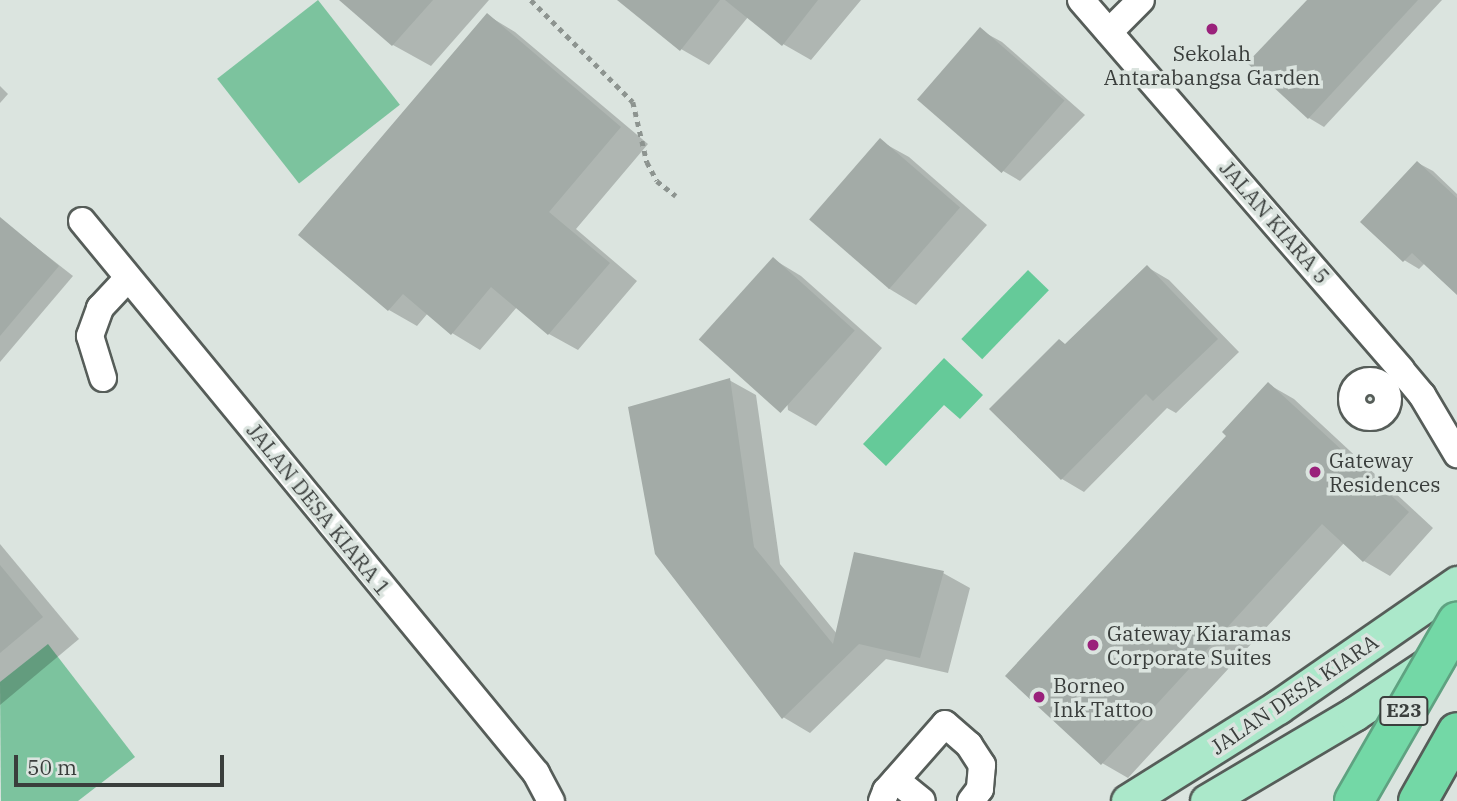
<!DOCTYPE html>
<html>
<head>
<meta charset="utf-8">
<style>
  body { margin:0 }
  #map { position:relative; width:1457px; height:801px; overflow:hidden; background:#dbe4df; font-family:"IBM Plex Serif",serif }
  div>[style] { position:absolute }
  .green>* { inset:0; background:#7cc39e; transform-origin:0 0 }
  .water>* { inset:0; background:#65ca99; transform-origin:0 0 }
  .shadow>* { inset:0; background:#0003 }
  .building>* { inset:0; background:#a3aba7; transform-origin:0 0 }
  .path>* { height:4.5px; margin-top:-2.25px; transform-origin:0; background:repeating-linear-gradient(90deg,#8d9490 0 5px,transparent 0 10px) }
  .roads { filter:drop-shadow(2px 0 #565d59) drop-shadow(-2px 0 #565d59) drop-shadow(0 2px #565d59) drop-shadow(0 -2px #565d59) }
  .minor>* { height:26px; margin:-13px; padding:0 13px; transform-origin:13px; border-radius:13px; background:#fff }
  .minor>.ring { margin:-13px; padding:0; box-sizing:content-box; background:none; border:26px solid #fff; border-radius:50% }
  .major>* { height:33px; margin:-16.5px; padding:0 16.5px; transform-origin:16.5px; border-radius:16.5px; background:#abe8ca }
  .highway>* { height:38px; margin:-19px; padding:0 19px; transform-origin:19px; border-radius:19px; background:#73d8a6 }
  .bridges { filter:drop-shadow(2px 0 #5fa281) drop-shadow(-2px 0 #5fa281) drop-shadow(0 2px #5fa281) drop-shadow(0 -2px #5fa281) }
  .highway-bridge>* { height:38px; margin:-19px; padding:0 19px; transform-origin:19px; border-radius:19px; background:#73d8a6 }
  .dots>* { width:19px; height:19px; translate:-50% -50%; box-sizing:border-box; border:4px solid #dbe4df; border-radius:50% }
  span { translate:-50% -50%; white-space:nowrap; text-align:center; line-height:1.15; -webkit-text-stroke:7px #dbe4df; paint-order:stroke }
  .shield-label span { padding:2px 5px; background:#dbe4df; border:2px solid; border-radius:5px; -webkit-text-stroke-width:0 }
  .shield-label { font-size:19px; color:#3a3e3c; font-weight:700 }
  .poi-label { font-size:21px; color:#3a3e3c }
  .left { translate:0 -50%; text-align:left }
  .street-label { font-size:21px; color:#3a3e3c }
  .scale { position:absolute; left:14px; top:755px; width:210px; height:32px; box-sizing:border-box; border:4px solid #3a3e3c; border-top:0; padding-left:9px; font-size:21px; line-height:24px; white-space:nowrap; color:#3a3e3c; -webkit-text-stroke:5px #dbe4df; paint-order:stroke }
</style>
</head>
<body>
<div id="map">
  <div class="green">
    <i style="left:318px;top:0;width:133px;height:128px;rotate:52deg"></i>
    <i style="clip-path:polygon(48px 644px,135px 757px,78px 801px,1px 801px,0 682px)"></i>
  </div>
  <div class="water">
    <i style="left:1028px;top:270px;width:29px;height:96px;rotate:44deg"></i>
    <i style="clip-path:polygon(944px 358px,983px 395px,960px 419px,944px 405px,886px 466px,863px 444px)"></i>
  </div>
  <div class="shadow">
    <i style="clip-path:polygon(342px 0,489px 0,431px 66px,393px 45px)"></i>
    <i style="clip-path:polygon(627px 0,861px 0,811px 60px,783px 44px,748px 17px,709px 65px,681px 49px)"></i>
    <i style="clip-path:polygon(1308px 0,1442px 0,1324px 127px,1309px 118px,1250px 63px)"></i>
    <i style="clip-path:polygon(487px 15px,515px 32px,648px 144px,576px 229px,637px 281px,578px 350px,549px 334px,517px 307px,480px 350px,452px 333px,428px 313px,417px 326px,389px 310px)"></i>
    <i style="clip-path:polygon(980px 30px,1002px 42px,1085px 115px,1020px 181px,998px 168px)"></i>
    <i style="clip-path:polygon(0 86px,8px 94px,0 103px)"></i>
    <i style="clip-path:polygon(880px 141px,909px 157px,987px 225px,916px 305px,888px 288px)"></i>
    <i style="clip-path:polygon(1418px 163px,1433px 171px,1457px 194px,1457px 293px,1425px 263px,1419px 269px,1404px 260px)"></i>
    <i style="clip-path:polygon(4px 222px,73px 276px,0 362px,0 228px)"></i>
    <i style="clip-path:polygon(773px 259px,801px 276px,882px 348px,816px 426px,788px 410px)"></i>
    <i style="clip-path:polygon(1147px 267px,1169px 280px,1239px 352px,1176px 413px,1167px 408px,1084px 492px,1062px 479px,1067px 345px)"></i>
    <i style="clip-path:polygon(729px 380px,756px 395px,780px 564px,837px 634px,943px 573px,970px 588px,948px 673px,886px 659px,810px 733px,783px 717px,656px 553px)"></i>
    <i style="clip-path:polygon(1268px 384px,1294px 399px,1433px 528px,1390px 576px,1364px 561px,1344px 543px,1128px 778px,1102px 763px,1229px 436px)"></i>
    <i style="clip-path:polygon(0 544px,79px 639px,0 705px)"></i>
  </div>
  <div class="building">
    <i style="clip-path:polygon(339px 0,433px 0,392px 46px)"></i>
    <i style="clip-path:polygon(617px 0,720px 0,680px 51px)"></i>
    <i style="clip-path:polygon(725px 0,818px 0,782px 46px)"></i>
    <i style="clip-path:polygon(1307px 0,1418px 0,1308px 119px,1247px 63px)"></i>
    <i style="clip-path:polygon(487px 13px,621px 127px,549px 212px,610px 263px,548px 335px,491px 287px,451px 335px,403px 294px,388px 311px,298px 235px)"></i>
    <i style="left:980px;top:27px;width:112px;height:96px;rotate:41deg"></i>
    <i style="left:880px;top:138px;width:106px;height:108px;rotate:41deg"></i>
    <i style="clip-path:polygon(1417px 161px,1457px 198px,1457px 295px,1412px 253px,1403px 262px,1360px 222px)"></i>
    <i style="clip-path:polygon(0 217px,59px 266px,0 336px)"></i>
    <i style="left:773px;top:257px;width:110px;height:111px;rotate:42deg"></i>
    <i style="clip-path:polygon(1147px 265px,1218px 339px,1153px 401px,1146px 394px,1061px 480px,989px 409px,1059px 339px,1065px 344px)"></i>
    <i style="clip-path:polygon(730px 378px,754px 547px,833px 644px,854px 552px,944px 571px,920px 658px,859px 644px,782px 719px,655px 554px,628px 407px)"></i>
    <i style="clip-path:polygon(1268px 382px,1409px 512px,1363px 562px,1322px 524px,1101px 765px,1005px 676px,1226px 436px,1222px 432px)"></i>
    <i style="clip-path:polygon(0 565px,43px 617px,0 653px)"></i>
  </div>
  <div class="path">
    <i style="left:531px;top:0;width:144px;rotate:45deg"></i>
    <i style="left:633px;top:102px;width:62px;rotate:76.9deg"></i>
    <i style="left:647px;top:162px;width:21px;rotate:62deg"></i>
    <i style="left:657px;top:181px;width:24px;rotate:38deg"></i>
  </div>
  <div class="roads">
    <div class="minor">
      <i style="left:1081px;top:0;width:489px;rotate:49.1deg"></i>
      <i style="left:1401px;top:370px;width:33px;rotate:50deg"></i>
      <i style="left:1422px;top:395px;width:69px;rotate:59.3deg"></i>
      <i style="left:1109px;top:32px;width:45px;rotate:-45deg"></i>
      <i style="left:82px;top:221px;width:715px;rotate:50.56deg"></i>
      <i style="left:536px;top:773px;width:32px;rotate:62deg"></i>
      <i style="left:103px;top:378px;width:44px;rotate:-107.2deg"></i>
      <i style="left:90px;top:336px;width:30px;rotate:-70deg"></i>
      <i style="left:100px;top:308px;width:41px;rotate:-47deg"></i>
      <i class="ring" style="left:1352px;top:381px;width:10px;height:10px"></i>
      <i style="left:896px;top:780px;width:33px;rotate:39deg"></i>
      <i style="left:882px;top:801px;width:11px;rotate:-68deg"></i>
      <i style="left:886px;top:791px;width:89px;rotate:-48.6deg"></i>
      <i style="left:945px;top:724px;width:32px;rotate:41deg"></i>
      <i style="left:969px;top:745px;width:24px;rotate:57deg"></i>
      <i style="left:982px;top:765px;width:24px;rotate:95deg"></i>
      <i style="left:980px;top:789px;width:15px;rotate:127deg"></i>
    </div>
    <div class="major">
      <i style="left:1128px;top:801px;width:177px;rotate:-32.1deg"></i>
      <i style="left:1278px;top:707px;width:218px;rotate:-34.7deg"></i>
      <i style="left:1207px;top:801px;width:171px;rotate:-30.6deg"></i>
      <i style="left:1354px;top:714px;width:100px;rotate:-33.5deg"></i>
    </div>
    <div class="highway">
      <i style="left:1418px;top:801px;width:79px;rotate:-60.5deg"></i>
    </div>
  </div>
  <div class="bridges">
    <div class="highway-bridge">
      <i style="left:1354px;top:801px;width:207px;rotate:-60.1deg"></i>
    </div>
  </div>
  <div class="dots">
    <i style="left:1212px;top:29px;background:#9a217b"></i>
    <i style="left:1315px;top:472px;background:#9a217b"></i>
    <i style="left:1093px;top:645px;background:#9a217b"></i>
    <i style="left:1039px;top:697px;background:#9a217b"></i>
  </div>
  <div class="shield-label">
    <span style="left:1404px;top:711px">E23</span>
  </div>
  <div class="poi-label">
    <span style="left:1212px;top:65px">Sekolah<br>Antarabangsa Garden</span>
    <span class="left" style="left:1329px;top:472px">Gateway<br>Residences</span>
    <span class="left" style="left:1107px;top:645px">Gateway Kiaramas<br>Corporate Suites</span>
    <span class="left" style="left:1053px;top:697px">Borneo<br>Ink Tattoo</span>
  </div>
  <div class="street-label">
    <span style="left:1275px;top:222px;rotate:49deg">JALAN KIARA 5</span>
    <span style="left:319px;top:509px;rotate:51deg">JALAN DESA KIARA 1</span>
    <span style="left:1294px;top:694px;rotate:-34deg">JALAN DESA KIARA</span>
  </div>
  <div class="scale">50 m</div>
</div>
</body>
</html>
